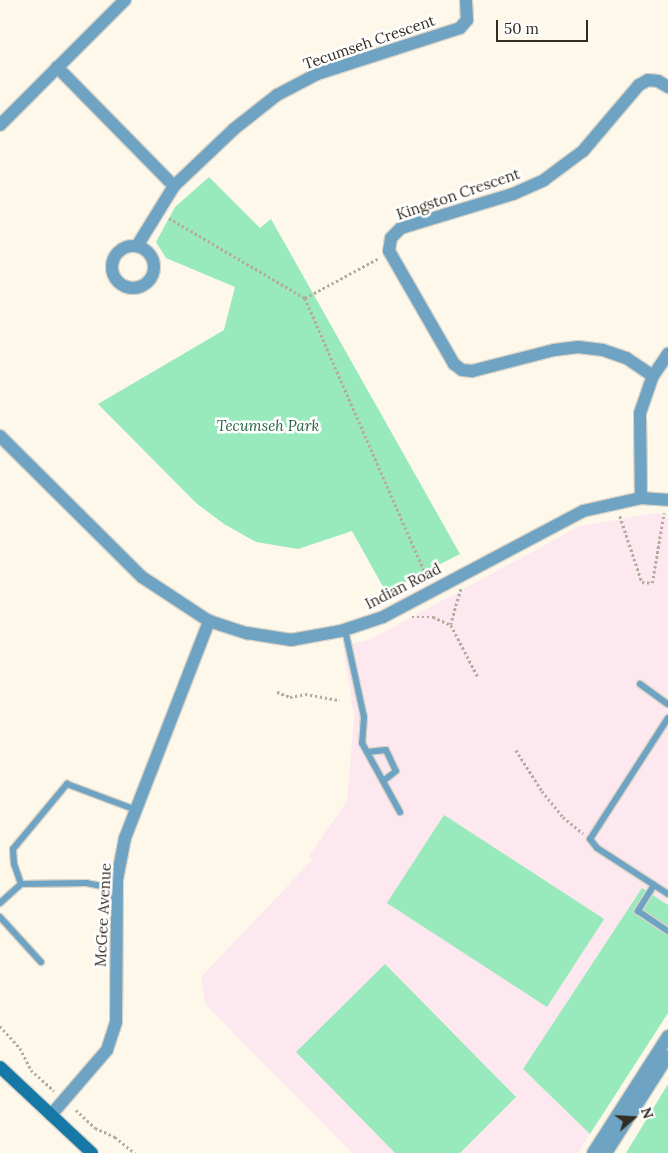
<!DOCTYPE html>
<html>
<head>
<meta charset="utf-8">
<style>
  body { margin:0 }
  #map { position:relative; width:668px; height:1153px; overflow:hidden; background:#fef8eb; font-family:Lora,serif }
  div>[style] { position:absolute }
  .education>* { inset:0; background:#fde8ef }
  .green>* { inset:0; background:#98e9bb; transform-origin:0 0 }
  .path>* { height:2.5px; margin-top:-1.25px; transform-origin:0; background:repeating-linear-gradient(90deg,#b2ac9f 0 2.5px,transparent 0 5px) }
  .roads { filter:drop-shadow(1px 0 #d9d3c7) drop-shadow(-1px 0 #d9d3c7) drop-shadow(0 1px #d9d3c7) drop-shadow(0 -1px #d9d3c7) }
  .service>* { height:6px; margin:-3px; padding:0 3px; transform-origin:3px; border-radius:3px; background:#6ea3c3 }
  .minor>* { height:12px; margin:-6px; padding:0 6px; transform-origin:6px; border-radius:6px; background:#6ea3c3 }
  .minor>.ring { margin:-6px; padding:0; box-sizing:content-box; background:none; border:12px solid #6ea3c3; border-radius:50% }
  .secondary>* { height:12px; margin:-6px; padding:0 6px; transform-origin:6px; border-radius:6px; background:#1678a7 }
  span { translate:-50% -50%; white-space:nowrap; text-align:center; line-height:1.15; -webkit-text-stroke:5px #fff; paint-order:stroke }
  .street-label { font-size:15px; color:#332d21 }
  .park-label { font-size:15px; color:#276345; font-style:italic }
  .north { position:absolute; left:608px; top:1093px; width:50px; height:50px; -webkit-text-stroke:4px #fff; paint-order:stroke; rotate:71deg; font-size:14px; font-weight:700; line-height:20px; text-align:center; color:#332d21 }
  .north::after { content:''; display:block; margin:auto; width:18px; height:22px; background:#332d21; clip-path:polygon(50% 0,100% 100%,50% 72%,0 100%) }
  .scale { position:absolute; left:496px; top:20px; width:92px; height:22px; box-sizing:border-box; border:2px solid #332d21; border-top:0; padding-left:6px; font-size:15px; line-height:18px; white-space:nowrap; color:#332d21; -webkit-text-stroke:4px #fff; paint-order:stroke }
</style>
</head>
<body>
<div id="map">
  <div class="education">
    <i style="clip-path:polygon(656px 513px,668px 515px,668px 905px,642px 888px,523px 1069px,590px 1134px,578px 1153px,352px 1153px,205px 1004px,201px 977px,313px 859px,309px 856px,347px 801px,354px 716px,343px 646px,371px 639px,580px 526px)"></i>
  </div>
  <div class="green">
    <i style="clip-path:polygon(209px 177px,260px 228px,271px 219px,460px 554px,386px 592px,352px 531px,298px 549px,256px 542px,224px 524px,196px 503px,98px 404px,224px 330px,235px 287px,166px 258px,156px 242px,175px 207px)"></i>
    <i style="left:444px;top:815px;width:191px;height:105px;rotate:33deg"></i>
    <i style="clip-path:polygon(642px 888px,668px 905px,668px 1013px,590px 1134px,523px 1069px)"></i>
    <i style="clip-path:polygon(385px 964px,516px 1097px,460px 1153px,395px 1153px,296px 1052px)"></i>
    <i style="clip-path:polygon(668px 1084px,668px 1153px,626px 1153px)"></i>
  </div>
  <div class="path">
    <i style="left:169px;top:218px;width:158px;rotate:30.5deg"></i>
    <i style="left:305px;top:298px;width:307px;rotate:66.4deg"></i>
    <i style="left:305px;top:298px;width:84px;rotate:-28.4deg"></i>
    <i style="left:620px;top:516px;width:70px;rotate:71.6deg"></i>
    <i style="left:642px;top:582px;width:10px;rotate:6deg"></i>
    <i style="left:652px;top:583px;width:71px;rotate:-80.3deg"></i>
    <i style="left:461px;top:589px;width:37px;rotate:106deg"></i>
    <i style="left:451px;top:625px;width:59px;rotate:62.6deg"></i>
    <i style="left:412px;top:617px;width:21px"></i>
    <i style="left:433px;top:617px;width:20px;rotate:24deg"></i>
    <i style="left:277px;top:692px;width:14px;rotate:21deg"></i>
    <i style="left:290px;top:697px;width:15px;rotate:-11deg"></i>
    <i style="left:305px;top:694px;width:35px;rotate:10deg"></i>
    <i style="left:516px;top:750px;width:49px;rotate:57.6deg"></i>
    <i style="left:542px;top:791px;width:33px;rotate:51deg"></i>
    <i style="left:563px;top:817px;width:26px;rotate:39deg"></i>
    <i style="left:0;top:1026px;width:30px;rotate:48deg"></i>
    <i style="left:20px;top:1048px;width:25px;rotate:63deg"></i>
    <i style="left:31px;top:1070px;width:31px;rotate:42deg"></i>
    <i style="left:76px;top:1110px;width:26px;rotate:43deg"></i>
    <i style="left:95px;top:1128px;width:22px;rotate:24deg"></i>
    <i style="left:115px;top:1137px;width:26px;rotate:39deg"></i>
  </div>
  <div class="roads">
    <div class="service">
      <i style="left:345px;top:630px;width:89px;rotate:77.7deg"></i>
      <i style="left:364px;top:717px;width:26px;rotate:94deg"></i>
      <i style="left:362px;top:743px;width:79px;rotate:61.2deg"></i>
      <i style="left:640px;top:684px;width:34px;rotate:36deg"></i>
      <i style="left:668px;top:718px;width:144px;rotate:122.8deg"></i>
      <i style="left:590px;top:839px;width:11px;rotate:52deg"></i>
      <i style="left:597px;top:848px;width:85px;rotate:32.9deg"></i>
      <i style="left:367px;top:752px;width:19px;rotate:-6deg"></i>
      <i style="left:386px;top:750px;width:23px;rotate:65deg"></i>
      <i style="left:396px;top:771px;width:16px;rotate:142deg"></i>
      <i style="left:654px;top:885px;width:31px;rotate:122deg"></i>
      <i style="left:638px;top:911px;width:36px;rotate:34deg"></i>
      <i style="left:117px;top:889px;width:31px;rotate:-169deg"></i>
      <i style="left:87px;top:883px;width:66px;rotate:179.1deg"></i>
      <i style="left:21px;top:884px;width:21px;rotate:-109deg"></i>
      <i style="left:14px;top:864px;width:15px;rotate:-94deg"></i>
      <i style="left:13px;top:849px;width:85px;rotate:-50.3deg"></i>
      <i style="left:67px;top:784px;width:74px;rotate:20.6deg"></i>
      <i style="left:0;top:903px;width:28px;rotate:-42deg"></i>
      <i style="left:0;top:917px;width:61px;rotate:47.7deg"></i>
    </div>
    <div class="minor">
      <i style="left:57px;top:67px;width:167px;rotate:45.5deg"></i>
      <i style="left:0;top:125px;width:177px;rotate:-45deg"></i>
      <i style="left:137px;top:246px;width:70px;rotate:-58.3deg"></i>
      <i style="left:174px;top:186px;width:83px;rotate:-43.5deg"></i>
      <i style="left:234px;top:129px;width:55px;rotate:-38.3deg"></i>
      <i style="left:277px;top:95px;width:45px;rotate:-27.7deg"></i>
      <i style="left:317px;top:74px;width:150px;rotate:-17.8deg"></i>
      <i style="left:460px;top:28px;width:11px;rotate:-49deg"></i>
      <i style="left:467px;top:20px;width:20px;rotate:-93deg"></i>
      <i class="ring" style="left:112px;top:246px;width:30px;height:30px"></i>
      <i style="left:653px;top:376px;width:32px;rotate:-146deg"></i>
      <i style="left:626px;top:358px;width:24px;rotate:-161deg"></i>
      <i style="left:603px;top:350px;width:25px;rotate:-173deg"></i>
      <i style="left:578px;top:347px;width:24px;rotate:173deg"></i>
      <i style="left:554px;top:350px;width:85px;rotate:165.6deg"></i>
      <i style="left:472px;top:371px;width:10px;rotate:-174deg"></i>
      <i style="left:462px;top:370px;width:10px;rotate:-143deg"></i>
      <i style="left:454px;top:364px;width:130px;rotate:-119.9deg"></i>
      <i style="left:389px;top:251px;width:13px;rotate:-81deg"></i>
      <i style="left:391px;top:238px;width:14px;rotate:-45deg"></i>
      <i style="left:401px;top:228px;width:117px;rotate:-16.9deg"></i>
      <i style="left:513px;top:194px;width:34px;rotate:-24deg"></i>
      <i style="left:544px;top:180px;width:49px;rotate:-36.6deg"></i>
      <i style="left:583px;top:151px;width:87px;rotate:-49.7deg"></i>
      <i style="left:639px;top:85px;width:10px;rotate:-29deg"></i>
      <i style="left:648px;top:80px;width:10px;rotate:6deg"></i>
      <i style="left:658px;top:81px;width:12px;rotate:31deg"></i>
      <i style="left:0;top:436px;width:200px;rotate:44.8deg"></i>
      <i style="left:142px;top:577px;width:80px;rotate:33.3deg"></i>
      <i style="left:209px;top:621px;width:40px;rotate:18deg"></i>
      <i style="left:247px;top:633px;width:45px;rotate:9deg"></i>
      <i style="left:291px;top:640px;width:51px;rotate:-10.2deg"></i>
      <i style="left:341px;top:631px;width:44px;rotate:-18.4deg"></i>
      <i style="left:383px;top:617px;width:226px;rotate:-27.9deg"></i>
      <i style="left:583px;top:511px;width:59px;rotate:-12.6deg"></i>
      <i style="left:641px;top:498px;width:27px;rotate:4deg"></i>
      <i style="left:641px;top:498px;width:85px;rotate:-90.7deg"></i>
      <i style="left:640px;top:413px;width:39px;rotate:-71deg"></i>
      <i style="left:653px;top:376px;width:27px;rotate:-56deg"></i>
      <i style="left:51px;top:1115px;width:86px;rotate:-49.3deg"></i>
      <i style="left:107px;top:1050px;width:29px;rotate:-72deg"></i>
      <i style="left:116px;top:1022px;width:143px;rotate:-89.6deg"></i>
      <i style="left:117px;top:879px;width:42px;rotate:-79deg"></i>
      <i style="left:125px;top:838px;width:233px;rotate:-68.8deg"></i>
      <i style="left:593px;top:1153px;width:139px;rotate:-57.3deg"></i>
      <i style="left:606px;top:1153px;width:115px;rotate:-57.4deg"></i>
    </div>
    <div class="secondary">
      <i style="left:0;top:1067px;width:126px;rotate:43.1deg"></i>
    </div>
  </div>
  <div class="street-label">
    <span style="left:369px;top:42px;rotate:-19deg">Tecumseh Crescent</span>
    <span style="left:458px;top:194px;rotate:-19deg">Kingston Crescent</span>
    <span style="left:403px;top:586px;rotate:-27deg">Indian Road</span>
    <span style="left:103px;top:915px;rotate:-87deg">McGee Avenue</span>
  </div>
  <div class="park-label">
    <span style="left:268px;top:426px">Tecumseh Park</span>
  </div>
  <div class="north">N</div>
  <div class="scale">50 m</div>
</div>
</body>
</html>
